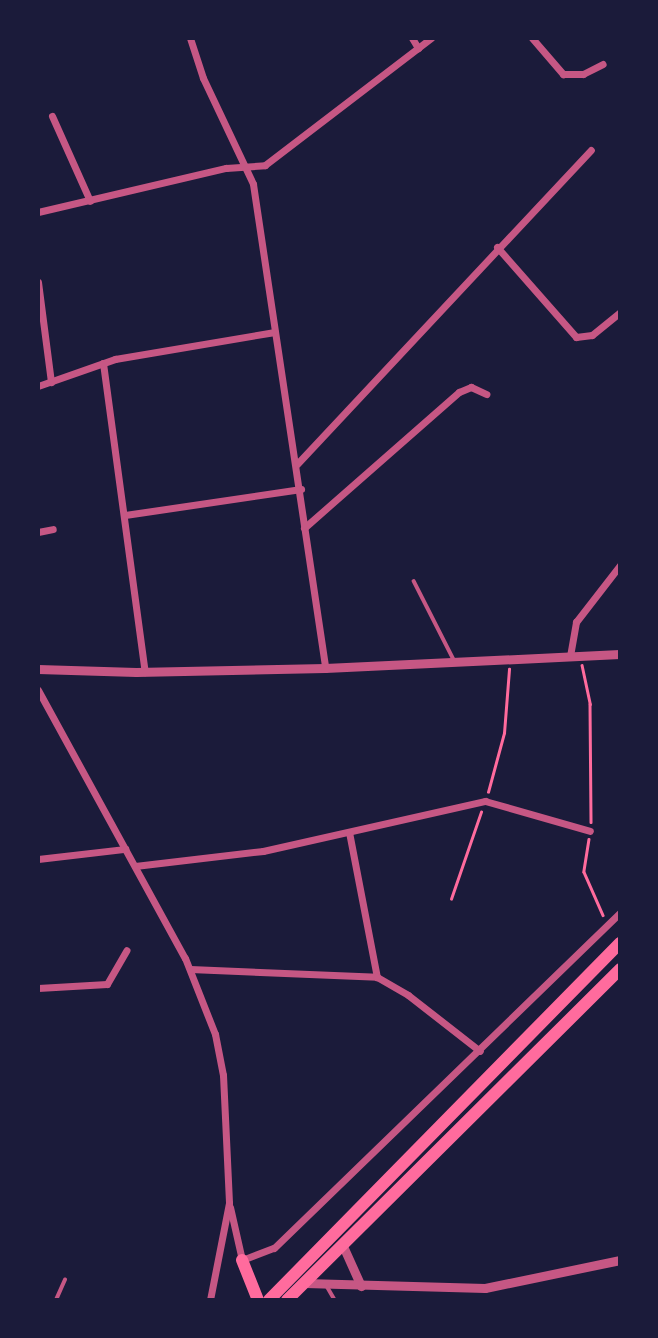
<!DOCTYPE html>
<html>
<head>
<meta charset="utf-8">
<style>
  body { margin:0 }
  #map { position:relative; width:658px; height:1338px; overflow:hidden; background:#1b1b3a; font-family:"Source Serif 4",serif }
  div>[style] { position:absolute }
  .path>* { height:2.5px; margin:-1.25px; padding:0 1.25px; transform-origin:1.25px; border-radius:1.25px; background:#ff6b9d }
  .service>* { height:3.5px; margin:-1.75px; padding:0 1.75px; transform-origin:1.75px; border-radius:1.75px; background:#c65784 }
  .minor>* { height:7px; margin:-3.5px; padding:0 3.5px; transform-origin:3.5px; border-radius:3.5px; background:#c65784 }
  .tertiary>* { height:9px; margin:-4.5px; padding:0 4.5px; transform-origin:4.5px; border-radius:4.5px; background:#c65784 }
  .trunk>* { height:12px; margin:-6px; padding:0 6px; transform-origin:6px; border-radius:6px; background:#ff6b9d }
  span { translate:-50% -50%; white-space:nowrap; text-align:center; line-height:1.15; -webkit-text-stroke:7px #1b1b3a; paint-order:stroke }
  .frame { position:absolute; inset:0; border:40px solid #1b1b3a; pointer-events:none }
</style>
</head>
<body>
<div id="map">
  <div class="path">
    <i style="left:582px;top:665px;width:40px;rotate:78deg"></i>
    <i style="left:590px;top:704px;width:118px;rotate:89.5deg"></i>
    <i style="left:488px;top:792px;width:61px;rotate:-74.8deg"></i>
    <i style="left:504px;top:733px;width:64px;rotate:-85.5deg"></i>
    <i style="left:589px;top:839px;width:33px;rotate:99deg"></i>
    <i style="left:584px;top:872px;width:47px;rotate:66.2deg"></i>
    <i style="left:451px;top:899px;width:92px;rotate:-71deg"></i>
  </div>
  <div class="service">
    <i style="left:414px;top:581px;width:89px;rotate:63.1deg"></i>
    <i style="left:327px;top:1286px;width:16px;rotate:60deg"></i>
    <i style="left:56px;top:1300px;width:22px;rotate:-66deg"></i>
  </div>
  <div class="minor">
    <i style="left:190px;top:38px;width:42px;rotate:72deg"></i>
    <i style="left:203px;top:78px;width:117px;rotate:64.7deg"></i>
    <i style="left:253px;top:184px;width:489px;rotate:81.5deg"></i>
    <i style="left:412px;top:38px;width:12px;rotate:59deg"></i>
    <i style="left:532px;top:38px;width:48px;rotate:49.3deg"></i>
    <i style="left:563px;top:74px;width:20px"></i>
    <i style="left:583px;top:74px;width:22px;rotate:-27deg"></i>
    <i style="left:52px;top:116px;width:93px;rotate:65.9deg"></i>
    <i style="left:38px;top:212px;width:193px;rotate:-13.2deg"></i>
    <i style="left:226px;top:168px;width:39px;rotate:-4deg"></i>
    <i style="left:265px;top:165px;width:209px;rotate:-37.4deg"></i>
    <i style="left:497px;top:247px;width:120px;rotate:48.7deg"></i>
    <i style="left:576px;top:337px;width:16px;rotate:-7deg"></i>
    <i style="left:592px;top:335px;width:36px;rotate:-39deg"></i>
    <i style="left:38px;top:282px;width:101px;rotate:82.6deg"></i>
    <i style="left:103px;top:363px;width:312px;rotate:82.3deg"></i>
    <i style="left:38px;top:386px;width:82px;rotate:-19.3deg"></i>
    <i style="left:115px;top:359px;width:162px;rotate:-9.6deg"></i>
    <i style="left:297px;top:464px;width:430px;rotate:-46.9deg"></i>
    <i style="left:125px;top:515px;width:178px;rotate:-8.4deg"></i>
    <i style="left:304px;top:528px;width:206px;rotate:-41.3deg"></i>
    <i style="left:459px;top:392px;width:13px;rotate:-23deg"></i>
    <i style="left:471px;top:387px;width:17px;rotate:25deg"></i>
    <i style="left:38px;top:532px;width:15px;rotate:-11deg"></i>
    <i style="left:570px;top:656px;width:35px;rotate:-80deg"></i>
    <i style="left:576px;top:622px;width:72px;rotate:-52.3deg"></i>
    <i style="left:38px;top:690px;width:306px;rotate:61.3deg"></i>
    <i style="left:185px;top:958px;width:82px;rotate:68.5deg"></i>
    <i style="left:215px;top:1034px;width:42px;rotate:79deg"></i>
    <i style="left:223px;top:1075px;width:128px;rotate:87.3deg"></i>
    <i style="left:229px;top:1203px;width:99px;rotate:101.1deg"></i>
    <i style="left:349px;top:832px;width:148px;rotate:79.1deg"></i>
    <i style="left:38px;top:859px;width:88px;rotate:-6.6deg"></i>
    <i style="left:135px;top:866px;width:129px;rotate:-6.7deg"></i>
    <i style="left:263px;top:851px;width:228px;rotate:-12.7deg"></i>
    <i style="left:485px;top:801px;width:109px;rotate:15.9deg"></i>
    <i style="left:190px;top:969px;width:187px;rotate:2.4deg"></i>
    <i style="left:377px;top:977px;width:36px;rotate:30deg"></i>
    <i style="left:408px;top:995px;width:91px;rotate:37.9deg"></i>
    <i style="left:38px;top:988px;width:69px;rotate:-3.3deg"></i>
    <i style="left:107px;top:984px;width:39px;rotate:-60deg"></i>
    <i style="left:230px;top:1207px;width:54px;rotate:77.2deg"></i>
    <i style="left:242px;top:1260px;width:34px;rotate:-21deg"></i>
    <i style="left:274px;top:1248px;width:482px;rotate:-44.1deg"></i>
  </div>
  <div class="tertiary">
    <i style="left:38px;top:669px;width:98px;rotate:1.8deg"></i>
    <i style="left:136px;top:672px;width:189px;rotate:-1.2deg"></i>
    <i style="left:325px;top:668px;width:295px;rotate:-2.7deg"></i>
    <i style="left:343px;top:1246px;width:44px;rotate:65.8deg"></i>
    <i style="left:305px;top:1283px;width:180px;rotate:1.6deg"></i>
    <i style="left:485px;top:1288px;width:138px;rotate:-11.7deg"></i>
  </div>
  <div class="trunk">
    <i style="left:242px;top:1260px;width:43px;rotate:68.2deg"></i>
    <i style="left:269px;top:1300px;width:501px;rotate:-45.49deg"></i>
    <i style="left:287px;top:1300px;width:470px;rotate:-44.8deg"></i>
  </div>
  <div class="frame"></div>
</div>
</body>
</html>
